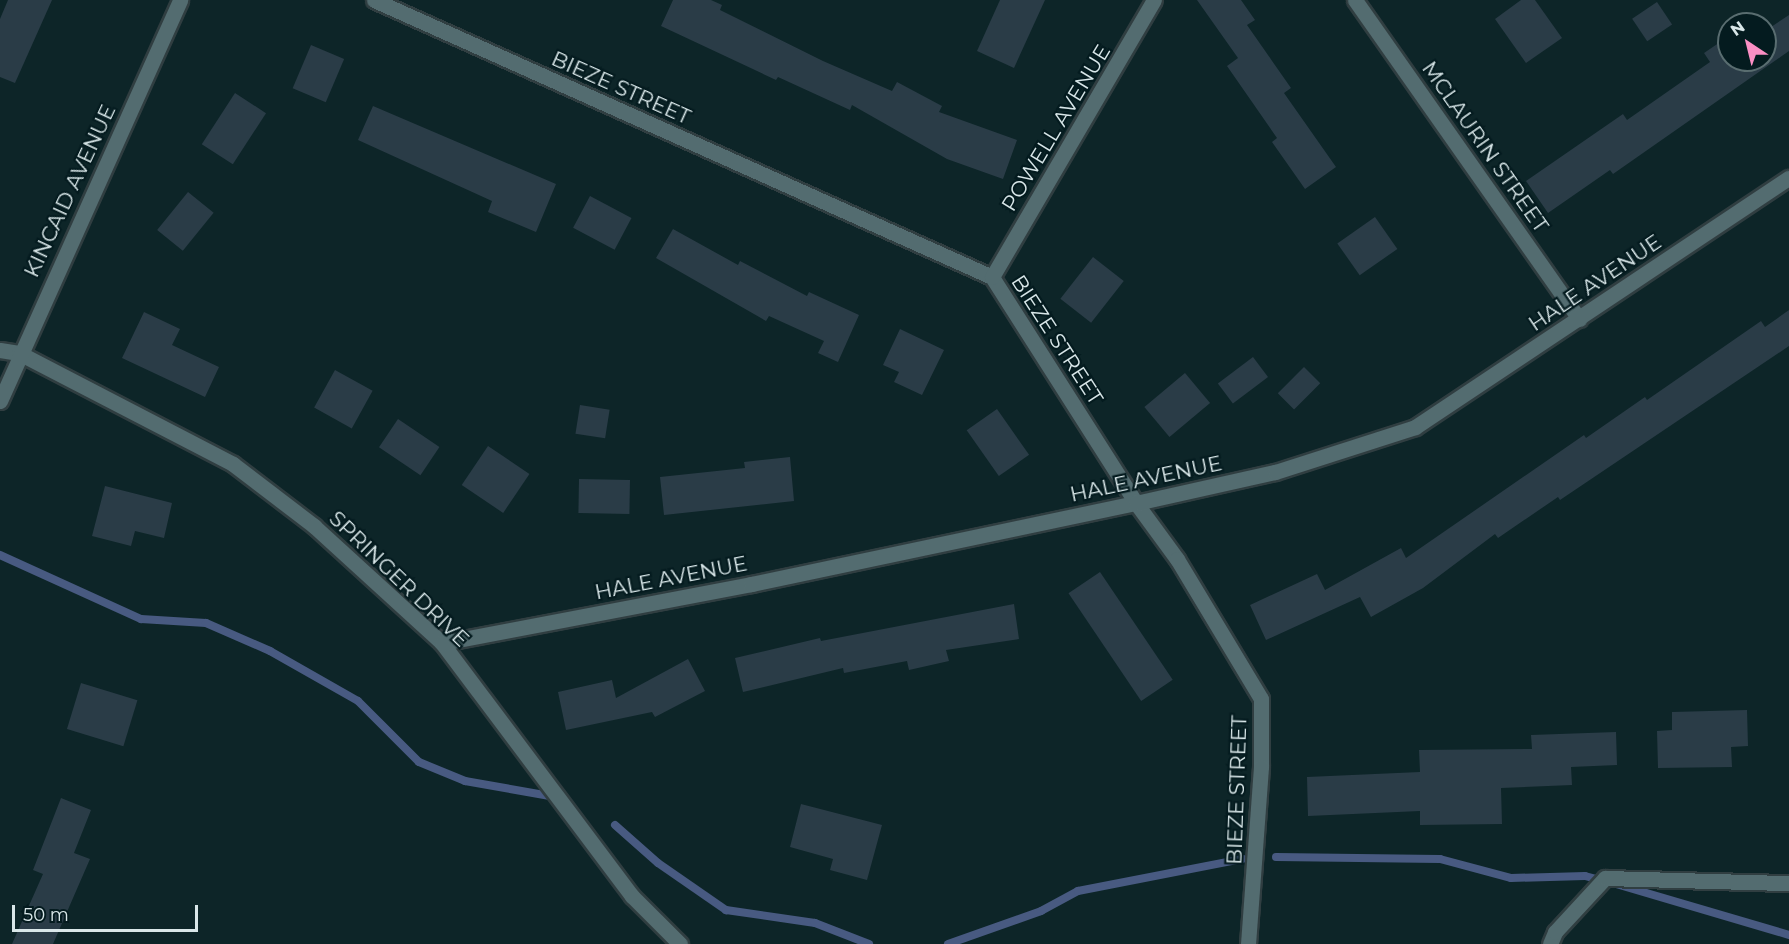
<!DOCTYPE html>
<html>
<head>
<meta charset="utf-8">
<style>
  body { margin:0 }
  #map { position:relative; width:1789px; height:944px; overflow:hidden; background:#0d2528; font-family:Montserrat,sans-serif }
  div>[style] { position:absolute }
  .stream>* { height:8px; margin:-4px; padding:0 4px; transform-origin:4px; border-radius:4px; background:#485a81 }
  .building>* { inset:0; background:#2a3c47; transform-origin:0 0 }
  .roads { filter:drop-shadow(2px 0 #303e41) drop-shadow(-2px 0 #303e41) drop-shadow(0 2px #303e41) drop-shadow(0 -2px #303e41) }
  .minor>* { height:15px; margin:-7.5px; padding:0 7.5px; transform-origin:7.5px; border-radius:7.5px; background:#536c70 }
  span { translate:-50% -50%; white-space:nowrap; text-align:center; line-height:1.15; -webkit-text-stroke:4.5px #041b1f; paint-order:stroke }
  .street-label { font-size:21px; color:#d9e7e9 }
  .north { position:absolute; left:1717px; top:12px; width:60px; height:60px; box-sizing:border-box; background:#041b1f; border:2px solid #596d70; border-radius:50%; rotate:325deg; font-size:16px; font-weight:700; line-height:24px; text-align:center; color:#d9e7e9 }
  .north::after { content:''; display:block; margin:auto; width:21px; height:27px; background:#fb8fc4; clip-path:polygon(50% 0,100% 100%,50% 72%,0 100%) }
  .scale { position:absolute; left:12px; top:905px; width:186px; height:27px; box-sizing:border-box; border:3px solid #d9e7e9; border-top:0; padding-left:8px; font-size:18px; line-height:21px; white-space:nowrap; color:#d9e7e9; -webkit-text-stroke:4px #041b1f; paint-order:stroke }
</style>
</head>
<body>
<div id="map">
  <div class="stream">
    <i style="left:0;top:555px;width:155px;rotate:24.4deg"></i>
    <i style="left:141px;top:619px;width:65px;rotate:3.5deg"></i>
    <i style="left:206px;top:623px;width:70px;rotate:23.6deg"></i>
    <i style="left:270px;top:651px;width:101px;rotate:29.6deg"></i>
    <i style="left:358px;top:701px;width:86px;rotate:45deg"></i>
    <i style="left:419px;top:762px;width:50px;rotate:22.4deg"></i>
    <i style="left:465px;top:781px;width:92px;rotate:10deg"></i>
    <i style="left:615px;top:825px;width:57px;rotate:41.5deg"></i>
    <i style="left:658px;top:863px;width:83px;rotate:34.7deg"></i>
    <i style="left:726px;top:910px;width:90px;rotate:8.3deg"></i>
    <i style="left:815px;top:923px;width:58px;rotate:21.3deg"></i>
    <i style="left:1276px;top:857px;width:164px;rotate:0.7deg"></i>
    <i style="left:1440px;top:859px;width:73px;rotate:15deg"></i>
    <i style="left:1511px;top:878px;width:74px;rotate:-1.5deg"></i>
    <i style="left:1585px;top:876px;width:20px;rotate:15deg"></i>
    <i style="left:1616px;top:884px;width:180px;rotate:16.4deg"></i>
    <i style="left:948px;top:944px;width:99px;rotate:-19.5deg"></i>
    <i style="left:1041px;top:911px;width:42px;rotate:-28.4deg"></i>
    <i style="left:1078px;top:891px;width:168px;rotate:-11deg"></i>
  </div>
  <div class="building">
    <i style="clip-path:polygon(8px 0,52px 0,15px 83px,0 77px,0 19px)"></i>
    <i style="clip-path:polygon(673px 0,711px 0,722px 5px,720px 10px,823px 61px,892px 91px,897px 82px,942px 106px,939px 112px,1017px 140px,1003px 179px,947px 159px,852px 105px,850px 110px,778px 77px,776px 80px,661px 26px)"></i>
    <i style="clip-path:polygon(1000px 0,1045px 0,1014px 68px,977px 51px)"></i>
    <i style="clip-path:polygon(1197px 0,1241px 0,1255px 20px,1247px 25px,1291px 88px,1284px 93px,1336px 167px,1305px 189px,1272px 142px,1277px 138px,1227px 66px,1238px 58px)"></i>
    <i style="clip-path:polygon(1521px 0,1535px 0,1562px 38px,1526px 63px,1495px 19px)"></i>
    <i style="left:1657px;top:2px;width:27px;height:30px;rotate:56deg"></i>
    <i style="clip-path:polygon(1789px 15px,1789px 51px,1613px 174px,1610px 170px,1548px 213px,1526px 181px,1623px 114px,1627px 120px,1710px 62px,1704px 53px,1729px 36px,1729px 60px,1765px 60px,1765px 31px)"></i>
    <i style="left:311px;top:45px;width:36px;height:47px;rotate:23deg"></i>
    <i style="left:235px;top:93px;width:37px;height:61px;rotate:33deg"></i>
    <i style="clip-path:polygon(373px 106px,556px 184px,536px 232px,488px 212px,492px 201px,358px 140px)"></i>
    <i style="left:188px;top:192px;width:33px;height:49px;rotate:39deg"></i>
    <i style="left:590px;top:196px;width:47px;height:36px;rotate:28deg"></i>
    <i style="left:1375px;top:217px;width:39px;height:46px;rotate:55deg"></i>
    <i style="clip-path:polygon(673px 229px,738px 265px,740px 261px,807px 296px,809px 292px,859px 315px,838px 362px,818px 353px,824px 341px,769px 316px,766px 321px,656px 258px)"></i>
    <i style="left:1093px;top:257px;width:39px;height:53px;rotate:38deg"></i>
    <i style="clip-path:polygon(1789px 310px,1789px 346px,1560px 500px,1558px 497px,1498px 538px,1495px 534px,1423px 588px,1371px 617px,1360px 597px,1266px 640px,1250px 605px,1317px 574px,1325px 590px,1401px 548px,1406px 558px,1584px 435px,1586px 438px,1645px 397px,1647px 400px,1761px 321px,1765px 327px)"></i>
    <i style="clip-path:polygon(144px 312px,180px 329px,172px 345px,219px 367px,205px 397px,122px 358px)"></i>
    <i style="clip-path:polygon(900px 329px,944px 350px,922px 395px,894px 382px,899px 372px,883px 365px)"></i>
    <i style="left:1253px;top:357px;width:25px;height:44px;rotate:53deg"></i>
    <i style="left:1304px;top:367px;width:23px;height:37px;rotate:45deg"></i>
    <i style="left:335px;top:370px;width:43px;height:43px;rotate:29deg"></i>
    <i style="left:1185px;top:373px;width:39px;height:53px;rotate:50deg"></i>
    <i style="left:580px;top:405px;width:30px;height:29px;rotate:9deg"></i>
    <i style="left:997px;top:409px;width:56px;height:37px;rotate:55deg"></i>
    <i style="left:398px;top:419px;width:50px;height:34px;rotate:34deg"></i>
    <i style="left:488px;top:446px;width:50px;height:47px;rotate:34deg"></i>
    <i style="clip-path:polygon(790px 457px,794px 501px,664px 515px,660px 477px,745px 468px,744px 462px)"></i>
    <i style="left:579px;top:479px;width:51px;height:34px;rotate:1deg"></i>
    <i style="clip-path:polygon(105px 486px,172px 503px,164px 538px,135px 531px,131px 546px,92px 536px)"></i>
    <i style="left:1100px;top:572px;width:130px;height:38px;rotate:56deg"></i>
    <i style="clip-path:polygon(1014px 604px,1019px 639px,946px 650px,949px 661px,909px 670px,907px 661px,844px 673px,843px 668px,743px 692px,735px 658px,820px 638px,821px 641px)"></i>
    <i style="clip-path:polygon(688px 659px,705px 691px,655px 717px,652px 712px,566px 730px,558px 692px,612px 680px,616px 698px)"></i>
    <i style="left:81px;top:683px;width:59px;height:48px;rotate:17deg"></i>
    <i style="clip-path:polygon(1747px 710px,1748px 746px,1731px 747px,1732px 767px,1658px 768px,1657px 731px,1672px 730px,1672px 712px)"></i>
    <i style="clip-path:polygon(1616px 732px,1617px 765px,1571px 767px,1572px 785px,1501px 788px,1502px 824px,1420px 825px,1420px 811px,1308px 816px,1307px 777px,1420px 772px,1419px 750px,1532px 749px,1531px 735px)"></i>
    <i style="clip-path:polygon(61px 798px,91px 810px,74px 853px,90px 859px,53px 944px,12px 944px,43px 874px,33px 870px)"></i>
    <i style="clip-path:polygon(801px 804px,882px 825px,867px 880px,830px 870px,833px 859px,790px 847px)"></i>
  </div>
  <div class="roads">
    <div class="minor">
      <i style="left:374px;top:0;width:677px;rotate:24.14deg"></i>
      <i style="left:992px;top:277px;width:268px;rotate:57.5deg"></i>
      <i style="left:1136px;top:503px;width:69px;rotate:53.8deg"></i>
      <i style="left:1177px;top:559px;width:163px;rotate:59deg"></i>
      <i style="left:1261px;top:699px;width:68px;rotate:90deg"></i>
      <i style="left:1261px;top:767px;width:177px;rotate:94.2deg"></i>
      <i style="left:1355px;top:0;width:390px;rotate:54.9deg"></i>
      <i style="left:992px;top:277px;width:321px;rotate:-59.7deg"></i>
      <i style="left:0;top:350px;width:19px;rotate:9deg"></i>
      <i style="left:19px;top:353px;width:241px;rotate:27.4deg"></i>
      <i style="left:233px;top:464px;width:102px;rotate:37.4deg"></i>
      <i style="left:314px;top:526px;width:173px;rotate:42.4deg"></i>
      <i style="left:442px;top:643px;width:316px;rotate:53.1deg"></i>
      <i style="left:632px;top:896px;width:68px;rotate:45deg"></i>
      <i style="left:0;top:401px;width:440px;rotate:-65.8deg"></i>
      <i style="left:442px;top:643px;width:315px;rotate:-10.8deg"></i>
      <i style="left:751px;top:584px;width:393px;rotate:-11.9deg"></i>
      <i style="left:1136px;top:503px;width:142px;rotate:-12.6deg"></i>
      <i style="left:1275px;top:472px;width:147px;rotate:-17.8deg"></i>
      <i style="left:1415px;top:427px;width:449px;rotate:-33.7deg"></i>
      <i style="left:1550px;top:944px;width:13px;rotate:-67deg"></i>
      <i style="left:1555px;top:932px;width:74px;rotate:-47.2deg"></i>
      <i style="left:1605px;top:878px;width:184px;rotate:1.6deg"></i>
    </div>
  </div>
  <div class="street-label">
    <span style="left:621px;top:88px;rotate:24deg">BIEZE STREET</span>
    <span style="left:1056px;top:128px;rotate:-59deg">POWELL AVENUE</span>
    <span style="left:1485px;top:147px;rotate:55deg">MCLAURIN STREET</span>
    <span style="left:70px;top:191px;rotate:-65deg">KINCAID AVENUE</span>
    <span style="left:1595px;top:283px;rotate:-34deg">HALE AVENUE</span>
    <span style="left:1057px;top:340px;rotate:57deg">BIEZE STREET</span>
    <span style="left:1146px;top:479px;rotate:-12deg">HALE AVENUE</span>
    <span style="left:671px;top:578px;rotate:-11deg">HALE AVENUE</span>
    <span style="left:399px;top:579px;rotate:44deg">SPRINGER DRIVE</span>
    <span style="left:1237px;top:790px;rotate:-88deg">BIEZE STREET</span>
  </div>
  <div class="north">N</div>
  <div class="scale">50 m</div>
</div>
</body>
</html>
